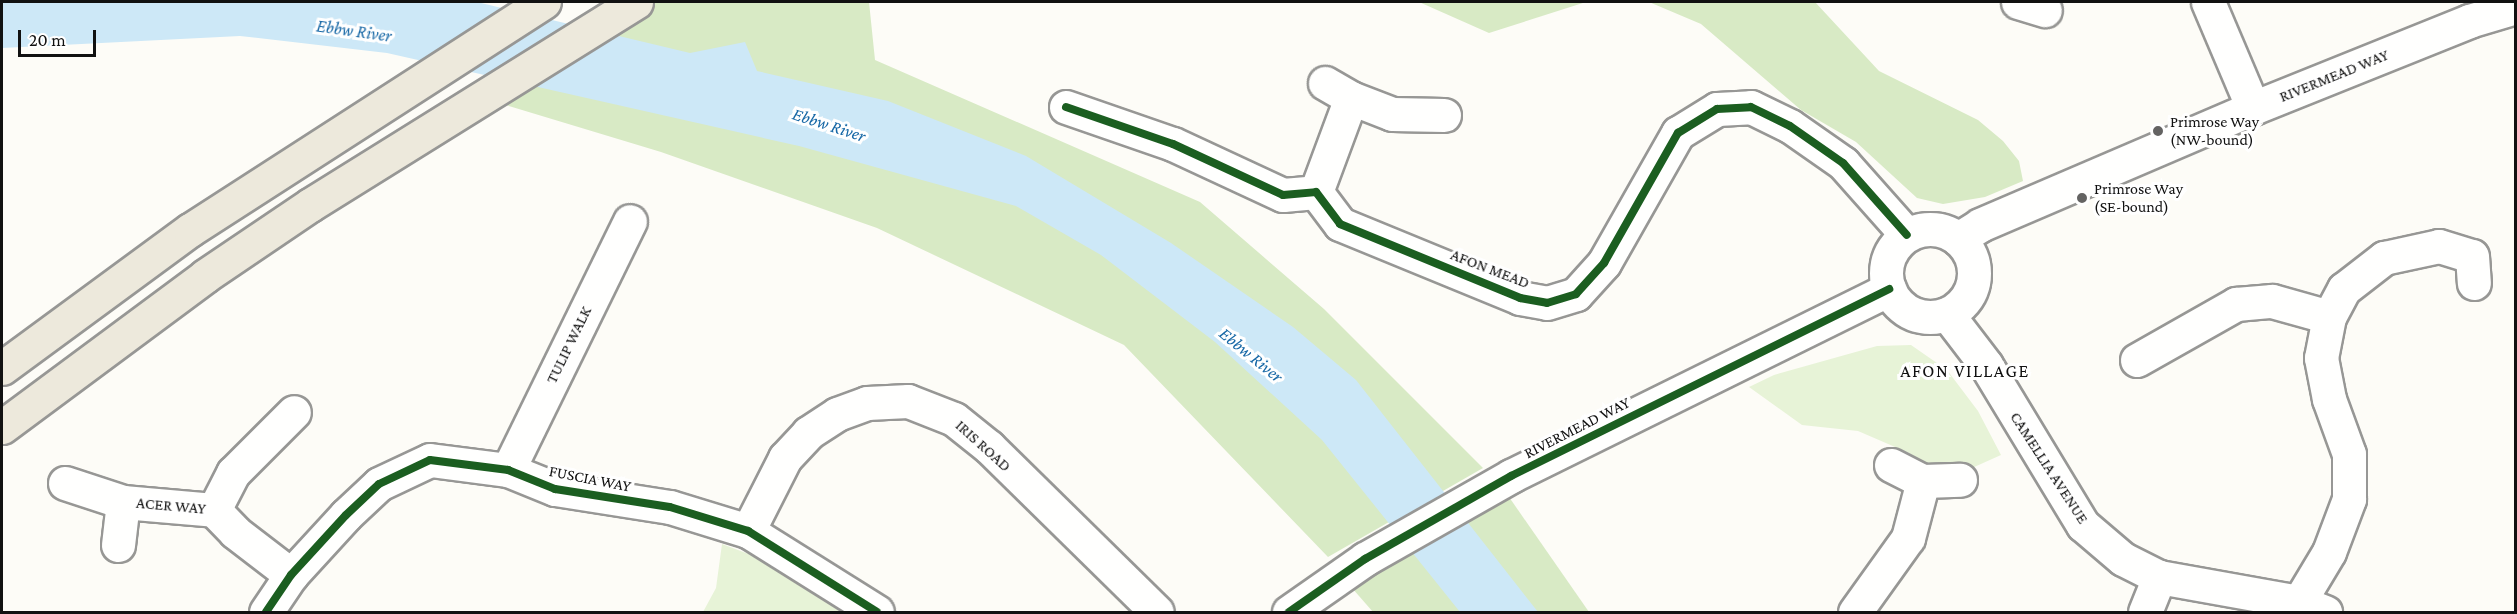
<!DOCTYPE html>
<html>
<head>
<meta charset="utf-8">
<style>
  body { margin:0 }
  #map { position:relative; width:2517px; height:614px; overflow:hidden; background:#fdfcf7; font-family:"Crimson Pro",serif }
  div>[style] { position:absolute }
  .green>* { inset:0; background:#e7f3d7 }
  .forest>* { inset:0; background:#d8eac5 }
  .water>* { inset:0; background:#cde8f7 }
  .roads { filter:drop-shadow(2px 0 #979795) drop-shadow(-2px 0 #979795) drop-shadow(0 2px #979795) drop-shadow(0 -2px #979795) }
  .minor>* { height:33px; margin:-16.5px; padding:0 16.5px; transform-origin:16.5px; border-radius:16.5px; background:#fffffe }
  .minor>.ring { margin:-16.5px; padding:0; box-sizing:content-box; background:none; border:33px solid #fffffe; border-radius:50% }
  .major>* { height:33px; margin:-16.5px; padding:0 16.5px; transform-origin:16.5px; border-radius:16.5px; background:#ede9dc }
  .cycleway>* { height:8px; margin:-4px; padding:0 4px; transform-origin:4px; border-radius:4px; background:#1b5e20 }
  .dots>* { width:16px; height:16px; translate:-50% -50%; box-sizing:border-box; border:3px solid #fff; border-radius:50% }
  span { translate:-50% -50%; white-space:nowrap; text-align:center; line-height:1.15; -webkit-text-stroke:6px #fff; paint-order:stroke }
  .street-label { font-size:16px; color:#111 }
  .poi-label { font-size:16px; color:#111 }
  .left { translate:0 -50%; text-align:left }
  .water-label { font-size:18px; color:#1768a6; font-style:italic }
  .neighbourhood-label { font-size:18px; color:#111; letter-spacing:1.5px }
  .frame { position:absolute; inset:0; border:3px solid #111; pointer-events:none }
  .scale { position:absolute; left:18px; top:30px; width:78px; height:27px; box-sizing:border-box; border:3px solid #111; border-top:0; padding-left:8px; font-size:18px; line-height:21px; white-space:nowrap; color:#111; -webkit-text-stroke:4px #fff; paint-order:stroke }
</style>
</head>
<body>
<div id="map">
  <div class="green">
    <i style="clip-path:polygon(1911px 345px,1947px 370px,1978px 411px,2001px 455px,1972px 468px,1931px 468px,1909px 453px,1858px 431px,1802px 425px,1749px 387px,1774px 375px,1877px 346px)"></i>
    <i style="clip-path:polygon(722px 544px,765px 560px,847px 612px,703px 612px,716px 588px)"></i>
  </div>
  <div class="forest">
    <i style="clip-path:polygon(636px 2px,869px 2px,875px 60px,1200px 202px,1324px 309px,1483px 468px,1328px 557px,1124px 345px,877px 228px,661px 152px,479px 97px)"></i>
    <i style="clip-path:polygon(1419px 2px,1586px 2px,1489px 33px)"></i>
    <i style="clip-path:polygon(1649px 2px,1815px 2px,1879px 71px,1978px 120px,2003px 141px,2019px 161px,2023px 181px,1985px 197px,1943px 204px,1917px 198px,1856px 142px,1801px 110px,1701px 24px)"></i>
    <i style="clip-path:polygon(1509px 497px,1589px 612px,1373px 612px,1352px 588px)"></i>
  </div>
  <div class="water">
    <i style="clip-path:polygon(2px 2px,477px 2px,690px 53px,745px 42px,757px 71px,888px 101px,1026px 156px,1171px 243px,1293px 327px,1356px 380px,1538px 612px,1460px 612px,1322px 440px,1215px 342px,1101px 255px,1016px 206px,799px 146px,387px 53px,240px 36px,2px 48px)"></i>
  </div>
  <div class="roads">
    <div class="minor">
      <i style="left:2018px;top:2px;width:28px;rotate:17deg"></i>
      <i style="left:2208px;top:2px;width:115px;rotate:67deg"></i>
      <i style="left:1325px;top:83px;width:30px;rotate:30deg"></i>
      <i style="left:1066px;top:107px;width:113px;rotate:19.1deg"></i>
      <i style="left:1173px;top:144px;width:121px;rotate:24.9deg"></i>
      <i style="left:1283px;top:195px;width:33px;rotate:-5deg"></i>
      <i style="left:1316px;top:192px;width:40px;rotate:53deg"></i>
      <i style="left:1340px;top:224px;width:195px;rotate:22.3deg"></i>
      <i style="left:1520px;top:298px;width:27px;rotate:10deg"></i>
      <i style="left:1547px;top:303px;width:30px;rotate:-17deg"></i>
      <i style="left:1576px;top:294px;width:42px;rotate:-47.9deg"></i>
      <i style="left:1604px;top:263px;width:150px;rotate:-60.4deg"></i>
      <i style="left:1678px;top:133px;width:46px;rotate:-31.6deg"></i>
      <i style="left:1717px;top:109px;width:34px;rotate:-3deg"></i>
      <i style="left:1751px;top:107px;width:43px;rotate:26deg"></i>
      <i style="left:1790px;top:126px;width:65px;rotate:34.9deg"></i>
      <i style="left:1843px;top:163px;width:96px;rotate:48.4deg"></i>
      <i style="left:1316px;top:192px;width:100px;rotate:-69.6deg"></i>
      <i style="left:1351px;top:98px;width:44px;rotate:21.3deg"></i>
      <i style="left:1392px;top:114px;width:52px;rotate:1.1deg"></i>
      <i class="ring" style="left:1886px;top:229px;width:55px;height:55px"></i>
      <i style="left:1958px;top:239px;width:26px;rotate:-32deg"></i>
      <i style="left:1980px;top:225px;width:297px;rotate:-23.2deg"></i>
      <i style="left:2253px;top:108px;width:233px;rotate:-21.9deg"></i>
      <i style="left:2469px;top:21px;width:49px;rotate:-16.6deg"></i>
      <i style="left:1947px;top:314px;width:64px;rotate:52.6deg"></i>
      <i style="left:1986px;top:365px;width:187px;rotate:58.8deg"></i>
      <i style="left:2083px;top:525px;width:52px;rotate:40.4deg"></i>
      <i style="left:2123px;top:559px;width:40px;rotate:26.6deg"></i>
      <i style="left:2159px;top:577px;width:142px;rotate:10.1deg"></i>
      <i style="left:2299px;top:602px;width:28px;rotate:21deg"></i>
      <i style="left:2137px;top:360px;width:114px;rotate:-29.5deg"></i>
      <i style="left:2236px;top:304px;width:36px;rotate:-5deg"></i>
      <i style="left:2272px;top:301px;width:59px;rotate:15.7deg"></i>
      <i style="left:1891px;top:465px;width:36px;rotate:27deg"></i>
      <i style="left:1923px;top:481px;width:37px;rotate:-2deg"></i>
      <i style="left:508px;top:470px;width:277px;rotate:-63.9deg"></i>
      <i style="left:65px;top:483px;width:61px;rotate:18.1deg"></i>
      <i style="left:123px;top:502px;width:91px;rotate:5deg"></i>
      <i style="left:214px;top:510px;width:30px;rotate:46deg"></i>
      <i style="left:235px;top:532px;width:71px;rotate:37.5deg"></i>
      <i style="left:214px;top:510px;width:42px;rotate:-62.8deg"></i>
      <i style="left:233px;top:473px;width:86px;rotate:-45deg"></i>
      <i style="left:748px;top:531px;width:82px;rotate:-63.1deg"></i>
      <i style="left:785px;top:458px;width:34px;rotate:-47deg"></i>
      <i style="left:808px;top:433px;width:35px;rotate:-33deg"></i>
      <i style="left:837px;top:414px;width:32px;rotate:-20deg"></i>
      <i style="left:867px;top:403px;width:41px;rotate:-2.8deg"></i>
      <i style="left:908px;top:401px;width:49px;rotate:21.4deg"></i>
      <i style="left:954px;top:419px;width:45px;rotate:38.7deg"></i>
      <i style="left:989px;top:447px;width:235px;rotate:44.5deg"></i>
      <i style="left:118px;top:545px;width:43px;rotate:-83.4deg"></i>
      <i style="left:2299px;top:602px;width:58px;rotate:-59deg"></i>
      <i style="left:2329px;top:552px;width:57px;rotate:-69.3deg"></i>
      <i style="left:2349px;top:499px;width:45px;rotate:-90deg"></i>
      <i style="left:2349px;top:454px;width:59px;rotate:-110deg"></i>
      <i style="left:2329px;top:399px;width:42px;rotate:-101deg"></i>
      <i style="left:2321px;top:358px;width:42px;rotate:-79deg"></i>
      <i style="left:2329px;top:317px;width:32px;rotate:-62deg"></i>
      <i style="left:2344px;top:289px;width:51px;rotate:-37.8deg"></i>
      <i style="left:2384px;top:258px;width:56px;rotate:-12.3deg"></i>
      <i style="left:2439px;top:246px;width:34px;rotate:17deg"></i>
      <i style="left:2472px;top:256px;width:27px;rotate:86deg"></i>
      <i style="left:266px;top:612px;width:45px;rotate:-56deg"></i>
      <i style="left:291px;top:575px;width:81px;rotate:-47.5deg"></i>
      <i style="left:346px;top:515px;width:45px;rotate:-43.2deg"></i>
      <i style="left:379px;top:484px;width:56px;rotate:-25.2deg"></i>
      <i style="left:430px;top:460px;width:79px;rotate:7.3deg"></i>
      <i style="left:508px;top:470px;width:51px;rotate:22deg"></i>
      <i style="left:555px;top:489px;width:116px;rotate:8.9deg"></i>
      <i style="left:670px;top:507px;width:82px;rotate:17.1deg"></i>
      <i style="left:748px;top:531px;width:152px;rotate:32.1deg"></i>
      <i style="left:1289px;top:612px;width:93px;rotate:-34.9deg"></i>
      <i style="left:1365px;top:559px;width:168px;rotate:-29.6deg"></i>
      <i style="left:1511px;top:476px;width:422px;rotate:-26.3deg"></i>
      <i style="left:1855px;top:612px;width:91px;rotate:-54.4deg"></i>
      <i style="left:1908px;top:538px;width:59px;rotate:-75.3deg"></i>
      <i style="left:2145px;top:612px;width:38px;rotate:-68deg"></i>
    </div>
    <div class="major">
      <i style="left:2px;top:368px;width:233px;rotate:-36.3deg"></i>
      <i style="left:190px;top:230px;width:421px;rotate:-32.8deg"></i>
      <i style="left:2px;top:427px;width:253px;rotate:-36.6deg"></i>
      <i style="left:205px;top:276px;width:127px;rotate:-34.1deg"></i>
      <i style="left:310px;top:205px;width:384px;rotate:-31.9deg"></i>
    </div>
  </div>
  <div class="cycleway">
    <i style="left:1066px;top:107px;width:113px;rotate:19.1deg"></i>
    <i style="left:1173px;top:144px;width:121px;rotate:24.9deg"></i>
    <i style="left:1283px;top:195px;width:33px;rotate:-5deg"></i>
    <i style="left:1316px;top:192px;width:40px;rotate:53deg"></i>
    <i style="left:1340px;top:224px;width:195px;rotate:22.3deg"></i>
    <i style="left:1520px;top:298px;width:27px;rotate:10deg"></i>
    <i style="left:1547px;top:303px;width:30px;rotate:-17deg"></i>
    <i style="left:1576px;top:294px;width:42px;rotate:-47.9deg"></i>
    <i style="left:1604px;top:263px;width:150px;rotate:-60.4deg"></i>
    <i style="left:1678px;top:133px;width:46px;rotate:-31.6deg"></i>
    <i style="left:1717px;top:109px;width:34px;rotate:-3deg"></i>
    <i style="left:1751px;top:107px;width:43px;rotate:26deg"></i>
    <i style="left:1790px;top:126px;width:65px;rotate:34.9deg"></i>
    <i style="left:1843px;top:163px;width:96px;rotate:48.4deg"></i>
    <i style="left:266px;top:612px;width:45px;rotate:-56deg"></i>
    <i style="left:291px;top:575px;width:81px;rotate:-47.5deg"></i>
    <i style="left:346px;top:515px;width:45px;rotate:-43.2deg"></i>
    <i style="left:379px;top:484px;width:56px;rotate:-25.2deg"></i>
    <i style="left:430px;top:460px;width:79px;rotate:7.3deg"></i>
    <i style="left:508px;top:470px;width:51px;rotate:22deg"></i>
    <i style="left:555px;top:489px;width:116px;rotate:8.9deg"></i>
    <i style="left:670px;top:507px;width:82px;rotate:17.1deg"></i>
    <i style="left:748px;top:531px;width:152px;rotate:32.1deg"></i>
    <i style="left:1289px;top:612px;width:93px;rotate:-34.9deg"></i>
    <i style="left:1365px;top:559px;width:168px;rotate:-29.6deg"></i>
    <i style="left:1511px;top:476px;width:422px;rotate:-26.3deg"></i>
  </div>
  <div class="dots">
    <i style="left:2158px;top:131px;background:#646362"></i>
    <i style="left:2082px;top:198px;background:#646362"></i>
  </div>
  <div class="street-label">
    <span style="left:2334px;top:76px;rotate:-22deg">RIVERMEAD WAY</span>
    <span style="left:1490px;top:269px;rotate:21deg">AFON MEAD</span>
    <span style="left:569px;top:345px;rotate:-64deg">TULIP WALK</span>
    <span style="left:1577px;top:428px;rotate:-27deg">RIVERMEAD WAY</span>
    <span style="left:983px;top:446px;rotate:42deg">IRIS ROAD</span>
    <span style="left:2049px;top:468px;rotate:57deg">CAMELLIA AVENUE</span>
    <span style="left:590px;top:479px;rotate:11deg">FUSCIA WAY</span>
    <span style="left:171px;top:506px;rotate:5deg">ACER WAY</span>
  </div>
  <div class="poi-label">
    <span class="left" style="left:2170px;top:131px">Primrose Way<br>(NW-bound)</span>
    <span class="left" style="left:2094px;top:198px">Primrose Way<br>(SE-bound)</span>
  </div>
  <div class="water-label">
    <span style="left:354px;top:31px;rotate:8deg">Ebbw River</span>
    <span style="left:829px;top:125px;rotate:18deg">Ebbw River</span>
    <span style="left:1251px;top:355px;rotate:39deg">Ebbw River</span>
  </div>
  <div class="neighbourhood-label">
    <span style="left:1965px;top:371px">AFON VILLAGE</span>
  </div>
  <div class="frame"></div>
  <div class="scale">20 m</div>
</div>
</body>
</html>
